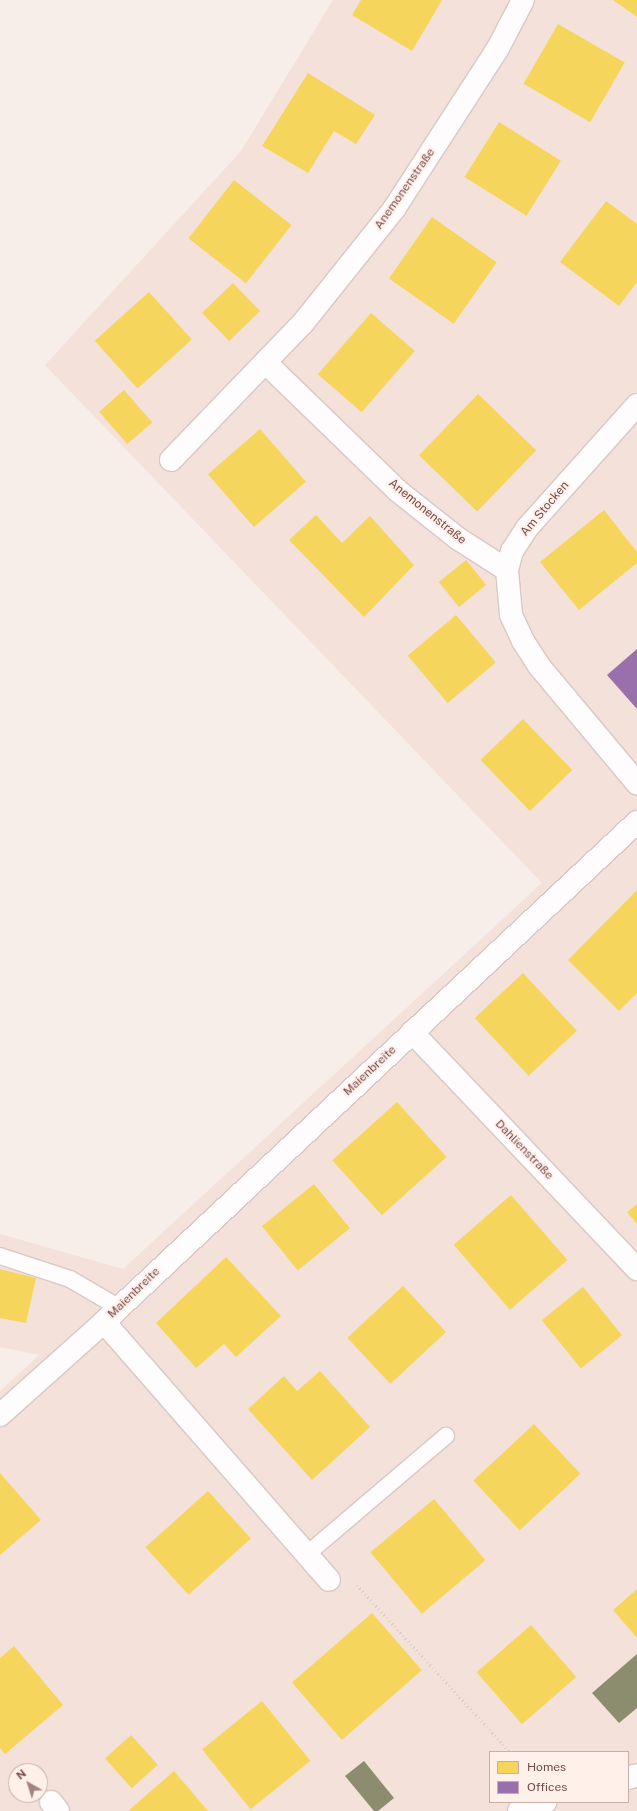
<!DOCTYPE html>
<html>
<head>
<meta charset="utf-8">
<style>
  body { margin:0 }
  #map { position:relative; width:637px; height:1811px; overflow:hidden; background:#f7ede9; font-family:"Public Sans",sans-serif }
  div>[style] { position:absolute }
  .residential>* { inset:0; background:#f4e1da }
  .homes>* { inset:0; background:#f6d55c; transform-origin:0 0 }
  .offices>* { inset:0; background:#9970ab }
  .industry>* { inset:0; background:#8c8c6e }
  .path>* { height:2.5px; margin-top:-1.25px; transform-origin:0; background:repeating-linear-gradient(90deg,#d8cbc9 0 1px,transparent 0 4px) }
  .roads { filter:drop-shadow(1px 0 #d6c9c6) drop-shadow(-1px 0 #d6c9c6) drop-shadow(0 1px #d6c9c6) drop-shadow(0 -1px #d6c9c6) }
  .lane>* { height:16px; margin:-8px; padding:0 8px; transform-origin:8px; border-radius:8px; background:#fefcfc }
  .street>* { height:22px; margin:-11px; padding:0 11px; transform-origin:11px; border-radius:11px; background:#fefcfc }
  span { translate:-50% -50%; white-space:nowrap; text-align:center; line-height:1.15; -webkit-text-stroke:4px #fff0ea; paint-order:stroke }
  .street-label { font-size:12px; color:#764a48 }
  .legend { position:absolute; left:489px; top:1751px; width:140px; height:52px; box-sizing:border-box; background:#fff0ea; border:1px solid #c8aea9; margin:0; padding:5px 7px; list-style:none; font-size:12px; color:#764a48 }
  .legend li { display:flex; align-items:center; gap:8px; height:20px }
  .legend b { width:20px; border:1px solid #c8aea9 }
  .north { position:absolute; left:8px; top:1763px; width:40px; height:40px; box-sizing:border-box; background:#fff0ea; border:1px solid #c8aea9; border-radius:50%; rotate:321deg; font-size:11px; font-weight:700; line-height:16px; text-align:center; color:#764a48 }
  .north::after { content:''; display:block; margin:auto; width:14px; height:18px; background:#a38380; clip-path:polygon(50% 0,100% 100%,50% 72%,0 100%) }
</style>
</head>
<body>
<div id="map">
  <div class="residential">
    <i style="clip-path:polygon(evenodd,333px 0,637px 0,637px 1811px,0 1811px,0 1391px,39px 1355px,0 1347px,0 1234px,123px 1269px,542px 883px,45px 365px,241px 151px,333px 0,490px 1752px,628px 1752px,628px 1802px,490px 1802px,490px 1752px,333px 0,16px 1771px,40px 1771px,40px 1795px,16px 1795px,16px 1771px)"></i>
  </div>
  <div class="homes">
    <i style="clip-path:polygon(361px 0,442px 0,412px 51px,352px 15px)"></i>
    <i style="clip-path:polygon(613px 0,637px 0,637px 17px)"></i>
    <i style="left:558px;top:24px;width:77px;height:69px;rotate:30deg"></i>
    <i style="clip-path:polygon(308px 73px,375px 115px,356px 144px,334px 131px,308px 173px,262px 146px)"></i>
    <i style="left:499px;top:122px;width:73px;height:65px;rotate:32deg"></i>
    <i style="left:234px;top:180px;width:73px;height:74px;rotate:38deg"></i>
    <i style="clip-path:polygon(606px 201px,637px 224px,637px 282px,619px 306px,560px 262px)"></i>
    <i style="left:432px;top:217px;width:79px;height:75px;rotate:35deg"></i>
    <i style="left:233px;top:283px;width:39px;height:43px;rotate:46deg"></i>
    <i style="left:149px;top:292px;width:64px;height:73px;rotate:48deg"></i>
    <i style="left:371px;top:313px;width:58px;height:81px;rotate:41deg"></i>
    <i style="left:124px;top:390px;width:43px;height:33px;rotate:49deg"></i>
    <i style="left:478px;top:394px;width:81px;height:85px;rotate:44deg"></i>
    <i style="left:260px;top:429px;width:70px;height:69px;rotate:49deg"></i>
    <i style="clip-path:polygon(604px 510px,637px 552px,637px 563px,579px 610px,540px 562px)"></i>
    <i style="clip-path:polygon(316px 515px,342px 543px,370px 516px,414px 565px,364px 617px,289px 540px)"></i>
    <i style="left:466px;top:560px;width:32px;height:35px;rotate:51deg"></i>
    <i style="left:456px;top:615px;width:62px;height:63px;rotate:50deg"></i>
    <i style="left:523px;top:719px;width:71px;height:59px;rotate:46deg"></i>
    <i style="clip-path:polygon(637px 890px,637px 993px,619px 1011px,568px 960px)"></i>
    <i style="left:523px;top:973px;width:79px;height:66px;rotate:47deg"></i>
    <i style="left:397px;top:1102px;width:74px;height:87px;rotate:48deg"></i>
    <i style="left:314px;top:1184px;width:57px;height:67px;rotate:51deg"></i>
    <i style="left:511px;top:1195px;width:86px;height:76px;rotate:49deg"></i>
    <i style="clip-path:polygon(637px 1204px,637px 1224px,627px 1212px)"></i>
    <i style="clip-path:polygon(226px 1257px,281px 1316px,236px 1357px,224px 1344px,196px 1368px,156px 1323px)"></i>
    <i style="clip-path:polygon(0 1269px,36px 1278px,26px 1323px,0 1318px)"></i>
    <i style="left:403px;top:1286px;width:63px;height:76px;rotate:47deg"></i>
    <i style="left:583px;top:1287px;width:62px;height:53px;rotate:51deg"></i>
    <i style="clip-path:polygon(320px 1371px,370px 1427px,312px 1480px,248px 1409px,284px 1376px,297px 1391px)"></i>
    <i style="left:534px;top:1424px;width:68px;height:83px;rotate:47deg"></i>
    <i style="clip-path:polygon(0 1473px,41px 1520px,0 1555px)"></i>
    <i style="left:208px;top:1491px;width:64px;height:84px;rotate:48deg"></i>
    <i style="left:434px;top:1499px;width:80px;height:83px;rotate:50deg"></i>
    <i style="clip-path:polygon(637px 1589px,637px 1638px,613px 1610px)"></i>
    <i style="left:372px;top:1613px;width:76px;height:106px;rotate:49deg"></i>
    <i style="left:531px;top:1625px;width:69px;height:72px;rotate:49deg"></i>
    <i style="clip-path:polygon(14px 1646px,63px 1705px,5px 1754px,0 1748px,0 1658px)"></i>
    <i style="left:262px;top:1701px;width:77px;height:77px;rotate:51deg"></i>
    <i style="left:131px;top:1735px;width:40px;height:35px;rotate:48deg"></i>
    <i style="clip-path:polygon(174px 1771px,208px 1811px,128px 1811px)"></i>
  </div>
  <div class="offices">
    <i style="clip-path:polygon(637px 649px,637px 709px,607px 675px)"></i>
  </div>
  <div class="industry">
    <i style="clip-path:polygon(637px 1654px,637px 1708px,619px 1723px,592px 1693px)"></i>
    <i style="clip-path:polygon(364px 1761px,394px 1798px,378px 1811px,374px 1811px,345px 1776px)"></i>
  </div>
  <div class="path">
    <i style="left:357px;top:1585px;width:226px;rotate:47.5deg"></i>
  </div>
  <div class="roads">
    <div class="lane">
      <i style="left:0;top:1256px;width:74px;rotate:18.2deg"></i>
      <i style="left:70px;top:1279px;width:56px;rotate:30.3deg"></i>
      <i style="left:306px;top:1555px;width:184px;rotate:-40.4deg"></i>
    </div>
    <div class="street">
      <i style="left:266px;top:363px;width:184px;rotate:44.1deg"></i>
      <i style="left:398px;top:491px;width:75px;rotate:38.5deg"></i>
      <i style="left:457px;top:538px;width:59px;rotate:32.6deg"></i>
      <i style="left:637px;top:405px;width:165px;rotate:131.8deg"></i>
      <i style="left:527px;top:528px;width:27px;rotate:123deg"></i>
      <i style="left:512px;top:551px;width:20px;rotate:105deg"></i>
      <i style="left:507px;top:570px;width:45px;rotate:84.9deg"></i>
      <i style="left:511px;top:615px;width:29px;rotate:65deg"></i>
      <i style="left:523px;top:641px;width:30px;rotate:57deg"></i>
      <i style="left:539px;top:666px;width:153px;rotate:50.1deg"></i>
      <i style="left:171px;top:460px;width:190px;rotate:-46.1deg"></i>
      <i style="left:303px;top:323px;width:146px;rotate:-51.4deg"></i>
      <i style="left:394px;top:209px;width:189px;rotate:-57.1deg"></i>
      <i style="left:497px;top:50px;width:56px;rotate:-62.5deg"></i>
      <i style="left:412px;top:1032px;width:327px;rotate:46.5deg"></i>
      <i style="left:104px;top:1322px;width:342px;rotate:48.9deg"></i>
      <i style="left:0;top:1415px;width:140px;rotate:-41.8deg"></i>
      <i style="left:104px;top:1322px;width:731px;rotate:-43.17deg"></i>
      <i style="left:628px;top:1778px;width:9px;rotate:-18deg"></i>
      <i style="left:51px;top:1802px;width:11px;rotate:52deg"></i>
      <i style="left:519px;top:1811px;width:28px;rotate:-19deg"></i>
    </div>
  </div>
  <div class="street-label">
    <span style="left:405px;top:189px;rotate:-55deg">Anemonenstraße</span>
    <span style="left:545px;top:509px;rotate:-50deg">Am Stocken</span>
    <span style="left:427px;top:512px;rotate:39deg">Anemonenstraße</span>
    <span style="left:370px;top:1071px;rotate:-43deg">Maienbreite</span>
    <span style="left:524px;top:1150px;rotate:46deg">Dahlienstraße</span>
    <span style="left:134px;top:1293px;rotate:-44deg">Maienbreite</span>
  </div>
  <ul class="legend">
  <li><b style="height:11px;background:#f6d55c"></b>Homes</li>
  <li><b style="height:11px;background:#9970ab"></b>Offices</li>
  </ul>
  <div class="north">N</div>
</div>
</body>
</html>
